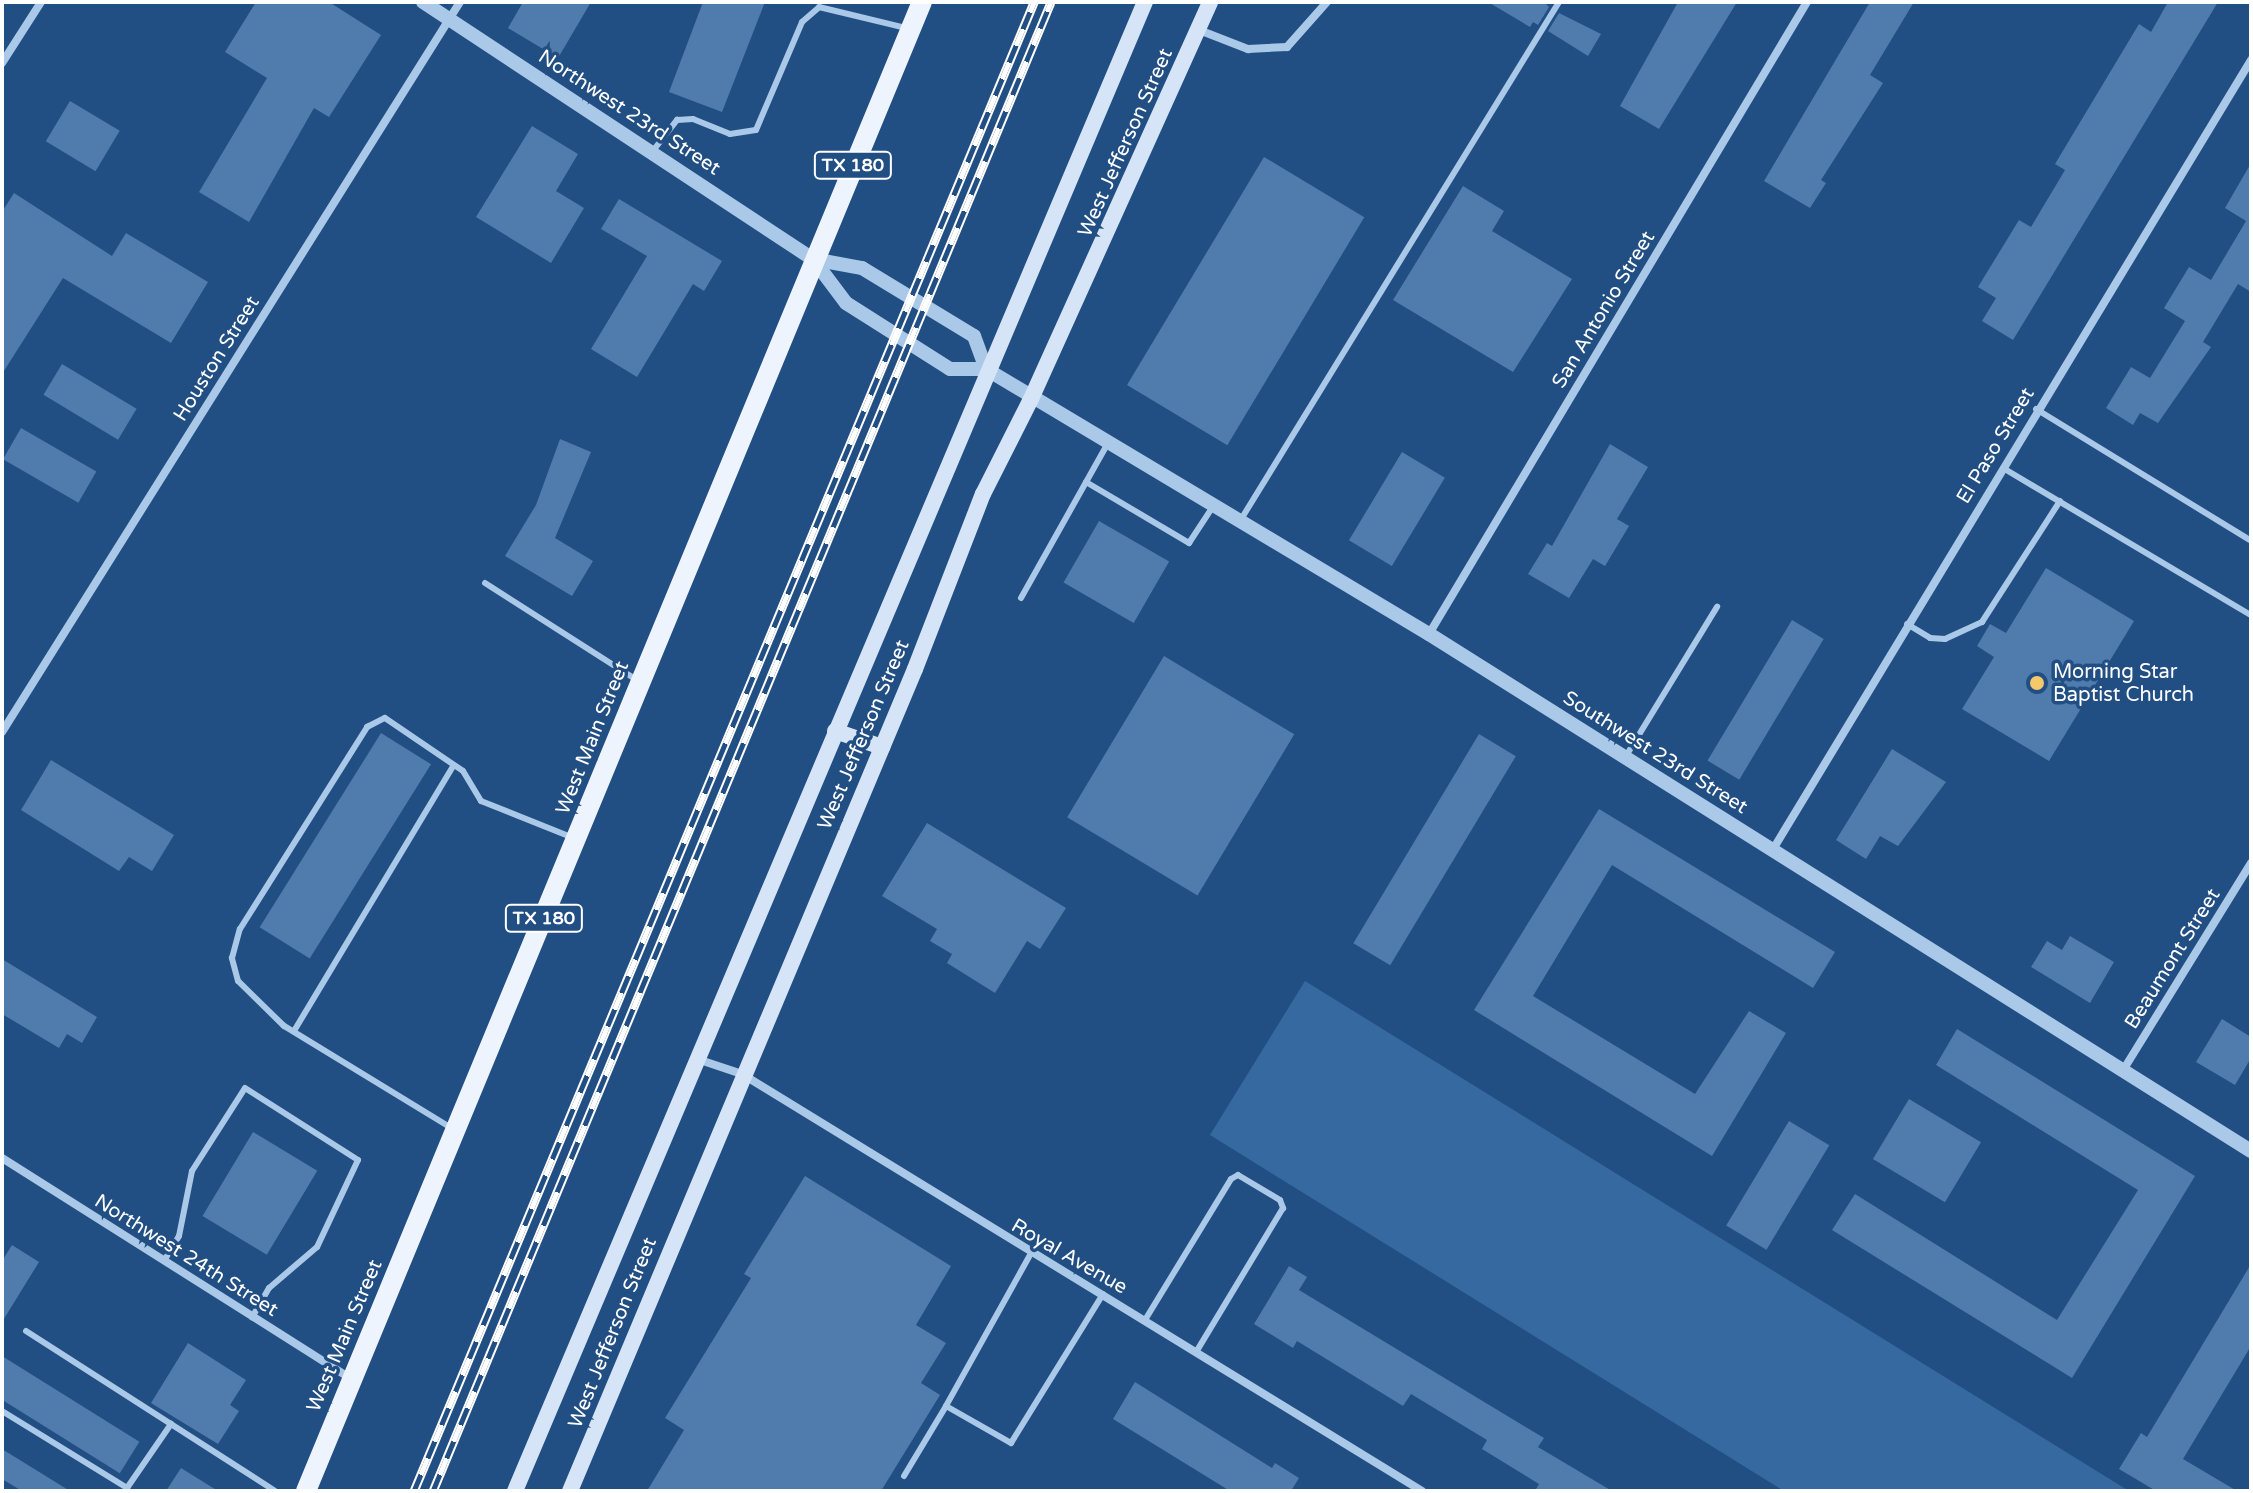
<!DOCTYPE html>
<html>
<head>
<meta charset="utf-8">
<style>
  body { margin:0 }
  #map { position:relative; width:2253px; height:1493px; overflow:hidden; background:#224f83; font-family:"Varela Round",sans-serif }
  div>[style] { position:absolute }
  .green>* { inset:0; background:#3669a0 }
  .building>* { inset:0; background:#4f7bad; transform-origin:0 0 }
  .service>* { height:6px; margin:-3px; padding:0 3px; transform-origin:3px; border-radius:3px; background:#aac8e8 }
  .minor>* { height:8px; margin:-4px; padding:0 4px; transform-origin:4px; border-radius:4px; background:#aac8e8 }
  .tertiary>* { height:14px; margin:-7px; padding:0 7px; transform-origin:7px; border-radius:7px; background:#aac8e8 }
  .secondary>* { height:16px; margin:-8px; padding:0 8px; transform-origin:8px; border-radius:8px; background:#d5e4f7 }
  .primary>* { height:20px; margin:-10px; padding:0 10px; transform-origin:10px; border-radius:10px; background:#edf4fe }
  .rail>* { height:9px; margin-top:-4.5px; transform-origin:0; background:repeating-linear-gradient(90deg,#224f83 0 18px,#fff 0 36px); box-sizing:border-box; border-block:2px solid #fff }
  .dots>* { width:22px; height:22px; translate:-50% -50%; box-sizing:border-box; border:4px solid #224f83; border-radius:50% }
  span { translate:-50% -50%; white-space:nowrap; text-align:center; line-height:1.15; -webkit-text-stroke:7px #224f83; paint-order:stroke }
  .shield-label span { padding:2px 6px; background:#224f83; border:2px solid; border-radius:6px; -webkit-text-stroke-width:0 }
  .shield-label { font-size:18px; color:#fff; font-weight:700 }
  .street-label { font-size:20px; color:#fff }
  .poi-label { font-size:20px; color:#fff }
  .left { translate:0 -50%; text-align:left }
  .frame { position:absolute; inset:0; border:4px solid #fff; pointer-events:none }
</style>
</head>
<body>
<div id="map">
  <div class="green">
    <i style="clip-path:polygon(1305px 981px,2129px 1491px,1784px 1491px,1210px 1135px)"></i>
  </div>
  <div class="building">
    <i style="clip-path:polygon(256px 2px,329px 2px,381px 35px,329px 117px,314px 108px,249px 222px,199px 192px,267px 78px,225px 52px)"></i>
    <i style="clip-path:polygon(523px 2px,591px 2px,558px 58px,508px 28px)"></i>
    <i style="clip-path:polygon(703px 2px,765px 2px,722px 112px,669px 92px)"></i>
    <i style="clip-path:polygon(1488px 2px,1544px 2px,1549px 7px,1538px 25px,1533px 22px,1530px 27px)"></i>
    <i style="clip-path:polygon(1678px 2px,1737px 2px,1659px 129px,1620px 106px)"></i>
    <i style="clip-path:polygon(1870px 2px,1914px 2px,1870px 75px,1883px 83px,1821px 180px,1826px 183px,1810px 208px,1764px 181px)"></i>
    <i style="clip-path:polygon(2168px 2px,2218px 2px,2013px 340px,1982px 321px,1996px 298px,1978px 287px,2019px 220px,2031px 227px,2065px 170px,2055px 164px,2139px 24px,2151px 32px)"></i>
    <i style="clip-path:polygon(1559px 13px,1601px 34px,1588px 56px,1548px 31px)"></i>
    <i style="left:70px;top:101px;width:58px;height:47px;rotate:31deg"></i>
    <i style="clip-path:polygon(532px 126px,578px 154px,556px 191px,584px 208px,551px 263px,476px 217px)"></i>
    <i style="left:1264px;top:157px;width:117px;height:266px;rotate:31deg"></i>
    <i style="clip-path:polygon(2251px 163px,2251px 292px,2238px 284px,2203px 342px,2211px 347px,2158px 423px,2140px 413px,2133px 425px,2106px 408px,2131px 367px,2150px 378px,2185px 321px,2164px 308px,2189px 267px,2211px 280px,2246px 221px,2225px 208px)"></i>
    <i style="clip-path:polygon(1463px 186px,1504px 211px,1492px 231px,1572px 279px,1513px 372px,1393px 300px)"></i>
    <i style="clip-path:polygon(14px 193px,112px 256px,126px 233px,208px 282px,171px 343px,63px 278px,2px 374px,2px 212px)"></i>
    <i style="clip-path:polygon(619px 199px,722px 261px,704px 291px,693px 284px,637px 377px,591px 349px,647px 256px,601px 229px)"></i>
    <i style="left:62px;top:364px;width:87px;height:36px;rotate:31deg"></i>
    <i style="left:21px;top:428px;width:87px;height:36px;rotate:30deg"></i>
    <i style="clip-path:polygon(560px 439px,591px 452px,555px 538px,593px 561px,572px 596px,505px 556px,536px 505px)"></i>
    <i style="clip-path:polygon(1610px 444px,1648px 467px,1617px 519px,1629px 526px,1605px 566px,1593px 559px,1569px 598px,1528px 574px,1547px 543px,1552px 546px)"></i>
    <i style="left:1402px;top:452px;width:50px;height:103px;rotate:31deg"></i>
    <i style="left:1099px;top:521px;width:81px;height:71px;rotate:30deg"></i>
    <i style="clip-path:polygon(2046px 568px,2134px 621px,2049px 761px,1962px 709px,1994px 657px,1977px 646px,1990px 624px,2006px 633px)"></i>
    <i style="left:1792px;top:620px;width:37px;height:164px;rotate:31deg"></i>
    <i style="left:1164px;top:656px;width:152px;height:188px;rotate:31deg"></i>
    <i style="left:381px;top:733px;width:59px;height:229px;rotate:32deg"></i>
    <i style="left:1479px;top:734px;width:43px;height:244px;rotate:31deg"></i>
    <i style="clip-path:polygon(1892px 749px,1946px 782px,1898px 846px,1880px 836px,1866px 859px,1836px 840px)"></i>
    <i style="clip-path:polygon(51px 760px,174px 835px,152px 871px,129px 857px,119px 871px,21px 810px)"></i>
    <i style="clip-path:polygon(1599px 809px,1835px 952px,1813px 988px,1612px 865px,1533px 996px,1695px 1094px,1749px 1011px,1786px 1033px,1712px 1156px,1474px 1010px)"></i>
    <i style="clip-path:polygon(927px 823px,1066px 908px,1040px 949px,1027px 941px,995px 993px,947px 963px,952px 954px,930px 941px,937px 929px,882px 896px)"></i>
    <i style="clip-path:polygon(2070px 936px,2114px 962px,2090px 1003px,2031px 967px,2047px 941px,2062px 950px)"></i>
    <i style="clip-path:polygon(2px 959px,97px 1017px,82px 1043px,67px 1034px,59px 1048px,2px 1014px)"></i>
    <i style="clip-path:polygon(2222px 1019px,2251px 1037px,2251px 1058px,2235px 1085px,2196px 1062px)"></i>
    <i style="clip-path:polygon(1957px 1029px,2195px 1176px,2072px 1378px,1832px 1230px,1855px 1194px,2057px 1320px,2138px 1190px,1936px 1065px)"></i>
    <i style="left:1909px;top:1099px;width:84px;height:70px;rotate:31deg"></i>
    <i style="left:1789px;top:1121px;width:47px;height:122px;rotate:31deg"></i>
    <i style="left:253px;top:1132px;width:75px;height:98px;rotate:31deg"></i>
    <i style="clip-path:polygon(805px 1176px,951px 1266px,916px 1325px,946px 1343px,921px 1383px,940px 1395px,881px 1491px,647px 1491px,684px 1430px,665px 1418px,751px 1278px,744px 1274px)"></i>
    <i style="clip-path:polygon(12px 1245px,39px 1262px,2px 1322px,2px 1261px)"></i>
    <i style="clip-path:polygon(2251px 1264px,2251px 1346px,2183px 1459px,2237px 1491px,2156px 1491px,2119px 1469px,2141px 1433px,2147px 1437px)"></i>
    <i style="clip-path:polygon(1289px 1266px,1307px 1277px,1299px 1290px,1544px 1438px,1538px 1447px,1612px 1491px,1535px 1491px,1539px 1484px,1482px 1449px,1487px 1440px,1411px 1394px,1403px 1406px,1297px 1341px,1293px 1348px,1254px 1324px)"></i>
    <i style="clip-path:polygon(188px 1343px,246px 1380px,230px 1405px,239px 1411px,218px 1444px,151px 1403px)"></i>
    <i style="left:2px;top:1356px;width:162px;height:37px;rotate:32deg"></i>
    <i style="clip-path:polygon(1135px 1382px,1272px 1468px,1275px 1463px,1299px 1478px,1291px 1491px,1230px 1491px,1113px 1419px)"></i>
    <i style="clip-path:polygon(2px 1449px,70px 1491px,22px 1491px,2px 1479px)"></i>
    <i style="clip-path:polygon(181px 1468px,218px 1491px,166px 1491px)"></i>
  </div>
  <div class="service">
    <i style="left:652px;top:152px;width:41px;rotate:-52deg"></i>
    <i style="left:677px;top:120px;width:16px;rotate:-4deg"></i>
    <i style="left:693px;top:119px;width:40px;rotate:22deg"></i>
    <i style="left:730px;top:134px;width:26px;rotate:-9deg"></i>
    <i style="left:756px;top:130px;width:117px;rotate:-66.9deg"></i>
    <i style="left:802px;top:22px;width:23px;rotate:-41deg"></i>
    <i style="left:819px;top:7px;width:89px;rotate:13.6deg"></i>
    <i style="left:2036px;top:409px;width:252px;rotate:31.5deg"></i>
    <i style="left:2003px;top:468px;width:288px;rotate:30.7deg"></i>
    <i style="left:1086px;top:482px;width:120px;rotate:30.6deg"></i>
    <i style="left:1189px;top:543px;width:42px;rotate:-56.7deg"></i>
    <i style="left:1240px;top:521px;width:609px;rotate:-58.42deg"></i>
    <i style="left:485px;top:583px;width:182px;rotate:32.6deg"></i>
    <i style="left:1021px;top:598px;width:176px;rotate:-60.7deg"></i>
    <i style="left:1907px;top:624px;width:27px;rotate:31deg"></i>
    <i style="left:1930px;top:638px;width:15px;rotate:4deg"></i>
    <i style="left:1945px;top:639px;width:41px;rotate:-24.7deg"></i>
    <i style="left:1982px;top:622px;width:144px;rotate:-57.2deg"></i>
    <i style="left:1626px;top:756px;width:175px;rotate:-58.6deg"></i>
    <i style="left:294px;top:1031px;width:310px;rotate:-59deg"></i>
    <i style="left:453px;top:1129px;width:198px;rotate:-148.6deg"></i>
    <i style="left:284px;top:1026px;width:64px;rotate:-135.6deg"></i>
    <i style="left:238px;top:981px;width:24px;rotate:-105deg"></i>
    <i style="left:232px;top:958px;width:30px;rotate:-75deg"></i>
    <i style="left:240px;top:929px;width:239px;rotate:-57.8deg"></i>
    <i style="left:367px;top:727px;width:20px;rotate:-27deg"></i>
    <i style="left:385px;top:718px;width:94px;rotate:34.2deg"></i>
    <i style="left:463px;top:771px;width:35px;rotate:59deg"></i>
    <i style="left:481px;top:801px;width:97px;rotate:21.8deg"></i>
    <i style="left:1030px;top:1255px;width:173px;rotate:119.1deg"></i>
    <i style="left:946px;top:1406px;width:75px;rotate:29.6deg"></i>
    <i style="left:1011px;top:1443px;width:175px;rotate:-58.3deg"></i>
    <i style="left:164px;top:1261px;width:29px;rotate:-59deg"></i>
    <i style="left:179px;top:1236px;width:66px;rotate:-78.7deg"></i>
    <i style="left:192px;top:1171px;width:98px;rotate:-57.4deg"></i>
    <i style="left:245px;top:1088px;width:134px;rotate:32.5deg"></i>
    <i style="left:358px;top:1160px;width:96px;rotate:115.2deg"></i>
    <i style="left:317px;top:1247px;width:63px;rotate:139.5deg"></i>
    <i style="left:269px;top:1288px;width:34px;rotate:120deg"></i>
    <i style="left:1145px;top:1320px;width:165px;rotate:-58.6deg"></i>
    <i style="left:1231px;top:1179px;width:8px;rotate:-30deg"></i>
    <i style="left:1238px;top:1175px;width:49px;rotate:30.8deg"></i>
    <i style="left:1280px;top:1200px;width:9px;rotate:69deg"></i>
    <i style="left:1283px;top:1208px;width:168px;rotate:121.1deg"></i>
    <i style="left:26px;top:1331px;width:296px;rotate:32.7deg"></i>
    <i style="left:2px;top:1411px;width:147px;rotate:31.6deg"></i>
    <i style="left:127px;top:1488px;width:78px;rotate:-55.5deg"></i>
    <i style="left:904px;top:1476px;width:82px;rotate:-59deg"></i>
  </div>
  <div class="minor">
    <i style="left:1199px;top:30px;width:53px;rotate:21.2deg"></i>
    <i style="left:1248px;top:49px;width:39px;rotate:-3deg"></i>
    <i style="left:1287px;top:47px;width:60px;rotate:-48.4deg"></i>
    <i style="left:2px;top:63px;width:72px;rotate:-57.4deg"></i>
    <i style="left:1429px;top:634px;width:736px;rotate:-59.12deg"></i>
    <i style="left:2px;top:732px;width:862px;rotate:-57.9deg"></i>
    <i style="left:1772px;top:851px;width:925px;rotate:-58.8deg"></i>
    <i style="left:697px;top:1059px;width:47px;rotate:18.4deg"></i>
    <i style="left:742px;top:1074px;width:798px;rotate:31.52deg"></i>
    <i style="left:2122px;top:1072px;width:246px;rotate:-58.3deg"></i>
    <i style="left:2px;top:1158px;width:415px;rotate:32.3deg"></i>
  </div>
  <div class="tertiary">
    <i style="left:423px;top:2px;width:467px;rotate:33.4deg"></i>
    <i style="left:813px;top:259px;width:55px;rotate:53.1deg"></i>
    <i style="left:846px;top:303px;width:123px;rotate:32.4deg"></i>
    <i style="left:950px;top:369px;width:36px"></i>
    <i style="left:986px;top:369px;width:516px;rotate:30.89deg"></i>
    <i style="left:1429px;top:634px;width:971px;rotate:32.17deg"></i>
    <i style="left:813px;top:259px;width:50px;rotate:10.4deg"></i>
    <i style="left:862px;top:268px;width:131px;rotate:31.3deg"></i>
    <i style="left:974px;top:336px;width:35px;rotate:70deg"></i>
  </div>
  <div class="secondary">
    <i style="left:835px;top:731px;width:50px;rotate:18.8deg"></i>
    <i style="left:515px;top:1491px;width:1617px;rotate:-67.07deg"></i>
    <i style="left:570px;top:1491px;width:891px;rotate:-67.23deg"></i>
    <i style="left:915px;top:669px;width:188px;rotate:-68.8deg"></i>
    <i style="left:983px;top:494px;width:106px;rotate:-63.2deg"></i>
    <i style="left:1031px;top:399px;width:435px;rotate:-65.7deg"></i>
  </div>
  <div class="primary">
    <i style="left:306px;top:1491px;width:1611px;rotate:-67.53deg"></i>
  </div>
  <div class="rail">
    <i style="left:414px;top:1491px;width:1613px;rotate:-67.39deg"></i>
    <i style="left:433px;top:1491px;width:1612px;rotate:-67.46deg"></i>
  </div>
  <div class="dots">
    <i style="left:2037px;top:683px;background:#f4c96c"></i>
  </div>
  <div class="shield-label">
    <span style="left:853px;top:165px">TX 180</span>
    <span style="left:544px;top:918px">TX 180</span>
  </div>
  <div class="street-label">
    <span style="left:629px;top:113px;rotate:33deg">Northwest 23rd Street</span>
    <span style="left:1126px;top:143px;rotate:-66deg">West Jefferson Street</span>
    <span style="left:1604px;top:310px;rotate:-59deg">San Antonio Street</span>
    <span style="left:217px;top:359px;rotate:-58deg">Houston Street</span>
    <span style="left:1996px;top:446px;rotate:-59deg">El Paso Street</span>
    <span style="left:864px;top:735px;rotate:-67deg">West Jefferson Street</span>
    <span style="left:593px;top:738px;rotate:-68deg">West Main Street</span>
    <span style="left:1655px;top:753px;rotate:32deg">Southwest 23rd Street</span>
    <span style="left:2173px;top:959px;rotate:-58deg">Beaumont Street</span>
    <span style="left:186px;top:1256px;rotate:32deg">Northwest 24th Street</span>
    <span style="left:1069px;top:1257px;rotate:30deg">Royal Avenue</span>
    <span style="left:613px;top:1333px;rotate:-68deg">West Jefferson Street</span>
    <span style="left:345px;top:1336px;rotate:-67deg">West Main Street</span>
  </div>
  <div class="poi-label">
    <span class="left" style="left:2053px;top:684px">Morning Star<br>Baptist Church</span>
  </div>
  <div class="frame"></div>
</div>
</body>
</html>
